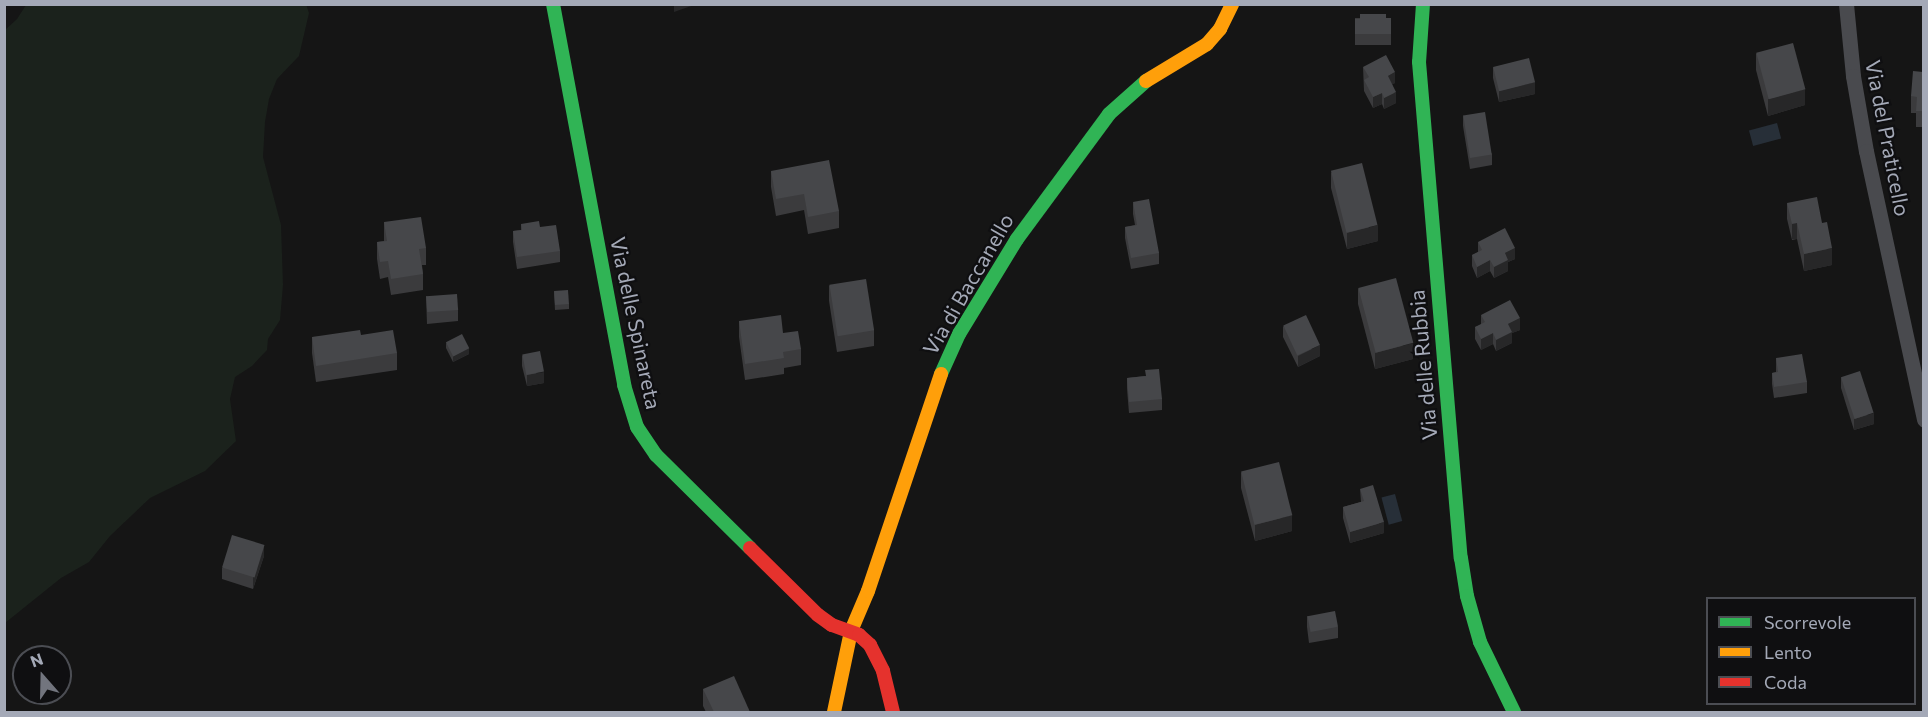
<!DOCTYPE html>
<html>
<head>
<meta charset="utf-8">
<style>
  body { margin:0 }
  #map { position:relative; width:1928px; height:717px; overflow:hidden; background:#151515; font-family:Commissioner,sans-serif }
  div>[style] { position:absolute }
  .green>* { inset:0; background:#1b221c }
  .water>* { inset:0; background:#272f38; transform-origin:0 0 }
  .street>* { height:15px; margin:-7.5px; padding:0 7.5px; transform-origin:7.5px; border-radius:7.5px; background:#494a4e }
  .fast>* { height:14px; margin:-7px; padding:0 7px; transform-origin:7px; border-radius:7px; background:#30b455 }
  .slow>* { height:14px; margin:-7px; padding:0 7px; transform-origin:7px; border-radius:7px; background:#ff9f0a }
  .jam>* { height:14px; margin:-7px; padding:0 7px; transform-origin:7px; border-radius:7px; background:#e5322d }
  .wall>* { inset:0; background:#3b3b3d; transform-origin:0 0 }
  .shaded-wall>* { inset:0; background:#272728; transform-origin:0 0 }
  .building>* { inset:0; background:#46474a; transform-origin:0 0 }
  span { translate:-50% -50%; white-space:nowrap; text-align:center; line-height:1.15; -webkit-text-stroke:4.5px #0f0f11; paint-order:stroke }
  .street-label { font-size:21px; color:#a4a9b7 }
  .frame { position:absolute; inset:0; border:6px solid #a4a9b7; pointer-events:none }
  .legend { position:absolute; left:1706px; top:597px; width:210px; height:108px; box-sizing:border-box; background:#0f0f11; border:2px solid #4b4d53; margin:0; padding:8px 10px; list-style:none; font-size:18px; color:#a4a9b7 }
  .legend li { display:flex; align-items:center; gap:12px; height:30px }
  .legend b { width:30px; border:2px solid #4b4d53 }
  .north { position:absolute; left:12px; top:645px; width:60px; height:60px; box-sizing:border-box; background:#0f0f11; border:2px solid #4b4d53; border-radius:50%; rotate:340deg; font-size:16px; font-weight:700; line-height:24px; text-align:center; color:#a4a9b7 }
  .north::after { content:''; display:block; margin:auto; width:21px; height:27px; background:#72757e; clip-path:polygon(50% 0,100% 100%,50% 72%,0 100%) }
</style>
</head>
<body>
<div id="map">
  <div class="green">
    <i style="clip-path:polygon(306px 4px,309px 13px,299px 56px,277px 79px,269px 99px,265px 122px,263px 157px,281px 225px,283px 285px,280px 320px,268px 339px,267px 350px,252px 366px,235px 377px,230px 399px,236px 441px,205px 471px,150px 498px,110px 536px,89px 562px,61px 578px,5px 623px,5px 30px,17px 19px,26px 5px)"></i>
  </div>
  <div class="water">
    <i style="left:1777px;top:123px;width:16px;height:29px;rotate:75deg"></i>
    <i style="left:1395px;top:494px;width:28px;height:14px;rotate:75deg"></i>
  </div>
  <div class="street">
    <i style="left:1846px;top:4px;width:72px;rotate:84.4deg"></i>
    <i style="left:1853px;top:76px;width:76px;rotate:80.2deg"></i>
    <i style="left:1866px;top:151px;width:275px;rotate:77.8deg"></i>
  </div>
  <div class="fast">
    <i style="left:553px;top:4px;width:388px;rotate:79.4deg"></i>
    <i style="left:624px;top:385px;width:44px;rotate:72.8deg"></i>
    <i style="left:637px;top:427px;width:34px;rotate:56deg"></i>
    <i style="left:656px;top:455px;width:132px;rotate:44.7deg"></i>
    <i style="left:1423px;top:4px;width:58px;rotate:93.9deg"></i>
    <i style="left:1419px;top:62px;width:498px;rotate:85.2deg"></i>
    <i style="left:1461px;top:558px;width:38px;rotate:81deg"></i>
    <i style="left:1467px;top:596px;width:48px;rotate:74.2deg"></i>
    <i style="left:1480px;top:642px;width:78px;rotate:64.1deg"></i>
    <i style="left:941px;top:374px;width:44px;rotate:-65.8deg"></i>
    <i style="left:959px;top:334px;width:111px;rotate:-58.6deg"></i>
    <i style="left:1017px;top:239px;width:155px;rotate:-53.6deg"></i>
    <i style="left:1109px;top:114px;width:50px;rotate:-41.7deg"></i>
  </div>
  <div class="slow">
    <i style="left:1146px;top:81px;width:71px;rotate:-31.2deg"></i>
    <i style="left:1207px;top:44px;width:20px;rotate:-49deg"></i>
    <i style="left:1220px;top:29px;width:28px;rotate:-64deg"></i>
    <i style="left:834px;top:712px;width:83px;rotate:-78.1deg"></i>
    <i style="left:851px;top:631px;width:43px;rotate:-67deg"></i>
    <i style="left:868px;top:591px;width:229px;rotate:-71.4deg"></i>
  </div>
  <div class="jam">
    <i style="left:750px;top:548px;width:95px;rotate:44.6deg"></i>
    <i style="left:818px;top:615px;width:17px;rotate:36deg"></i>
    <i style="left:832px;top:625px;width:29px;rotate:20deg"></i>
    <i style="left:859px;top:635px;width:15px;rotate:42deg"></i>
    <i style="left:870px;top:645px;width:29px;rotate:63deg"></i>
    <i style="left:883px;top:671px;width:42px;rotate:76.3deg"></i>
  </div>
  <div class="wall">
    <i style="left:1391px;top:18px;width:27px;height:36px;rotate:90deg"></i>
    <i style="clip-path:polygon(1756px 53px,1805px 105px,1768px 116px,1756px 70px)"></i>
    <i style="clip-path:polygon(1363px 67px,1395px 83px,1392px 84px,1396px 103px,1384px 109px,1382px 104px,1373px 108px,1364px 91px)"></i>
    <i style="clip-path:polygon(1493px 67px,1535px 94px,1499px 102px,1493px 78px)"></i>
    <i style="clip-path:polygon(1923px 72px,1923px 127px,1916px 127px,1916px 113px,1911px 113px,1911px 96px)"></i>
    <i style="clip-path:polygon(1463px 115px,1492px 154px,1492px 165px,1470px 169px,1463px 126px)"></i>
    <i style="clip-path:polygon(771px 171px,839px 211px,839px 228px,808px 234px,804px 210px,776px 216px,771px 187px)"></i>
    <i style="clip-path:polygon(1331px 172px,1378px 241px,1347px 249px,1331px 188px)"></i>
    <i style="clip-path:polygon(1133px 202px,1159px 253px,1159px 264px,1131px 269px,1125px 238px,1125px 227px,1135px 225px,1133px 214px)"></i>
    <i style="clip-path:polygon(1787px 203px,1822px 223px,1832px 265px,1804px 271px,1797px 239px,1792px 240px,1787px 219px)"></i>
    <i style="clip-path:polygon(384px 222px,426px 248px,426px 265px,422px 265px,423px 274px,423px 290px,391px 295px,388px 277px,380px 279px,377px 259px,377px 242px,384px 241px)"></i>
    <i style="clip-path:polygon(521px 224px,540px 227px,560px 251px,560px 262px,517px 269px,513px 242px,513px 231px,521px 230px)"></i>
    <i style="clip-path:polygon(1478px 242px,1515px 259px,1508px 262px,1508px 271px,1494px 278px,1490px 271px,1477px 278px,1472px 266px,1472px 255px,1478px 252px)"></i>
    <i style="clip-path:polygon(829px 285px,874px 330px,874px 346px,837px 352px,829px 301px)"></i>
    <i style="clip-path:polygon(1358px 288px,1413px 359px,1375px 369px,1358px 304px)"></i>
    <i style="clip-path:polygon(554px 291px,569px 304px,569px 309px,555px 310px)"></i>
    <i style="clip-path:polygon(426px 296px,458px 310px,458px 321px,427px 324px)"></i>
    <i style="clip-path:polygon(1481px 315px,1520px 330px,1512px 333px,1512px 343px,1496px 351px,1493px 344px,1481px 350px,1475px 339px,1475px 327px,1481px 325px)"></i>
    <i style="clip-path:polygon(739px 321px,783px 333px,801px 349px,801px 365px,784px 368px,784px 374px,745px 380px,739px 337px)"></i>
    <i style="clip-path:polygon(1283px 326px,1320px 356px,1298px 367px,1283px 337px)"></i>
    <i style="clip-path:polygon(361px 335px,397px 353px,397px 370px,316px 382px,312px 353px,312px 337px)"></i>
    <i style="clip-path:polygon(446px 343px,469px 354px,453px 362px,446px 348px)"></i>
    <i style="clip-path:polygon(522px 355px,544px 383px,527px 386px,522px 366px)"></i>
    <i style="clip-path:polygon(1776px 358px,1807px 382px,1807px 393px,1774px 398px,1772px 384px,1772px 373px,1776px 372px)"></i>
    <i style="clip-path:polygon(1145px 376px,1162px 399px,1162px 410px,1129px 413px,1127px 389px,1127px 378px)"></i>
    <i style="clip-path:polygon(1841px 377px,1874px 424px,1854px 430px,1841px 388px)"></i>
    <i style="clip-path:polygon(1241px 472px,1292px 531px,1255px 541px,1241px 488px)"></i>
    <i style="clip-path:polygon(1360px 489px,1384px 533px,1350px 543px,1343px 518px,1343px 507px,1361px 502px)"></i>
    <i style="clip-path:polygon(264px 556px,253px 589px,222px 579px,222px 568px)"></i>
    <i style="clip-path:polygon(1307px 616px,1338px 627px,1338px 638px,1309px 643px,1307px 627px)"></i>
    <i style="clip-path:polygon(703px 689px,750px 712px,706px 712px,703px 706px)"></i>
  </div>
  <div class="shaded-wall">
    <i style="clip-path:polygon(674px 4px,694px 4px,694px 5px,674px 12px)"></i>
    <i style="clip-path:polygon(1395px 72px,1395px 83px,1388px 87px,1388px 76px)"></i>
    <i style="clip-path:polygon(1535px 82px,1535px 94px,1499px 102px,1499px 91px)"></i>
    <i style="clip-path:polygon(1805px 89px,1805px 105px,1768px 116px,1768px 99px)"></i>
    <i style="clip-path:polygon(1396px 92px,1396px 103px,1384px 109px,1384px 98px)"></i>
    <i style="clip-path:polygon(1382px 93px,1382px 104px,1373px 108px,1373px 97px)"></i>
    <i style="left:1797px;top:223px;width:16px;height:5px;rotate:90deg"></i>
    <i style="clip-path:polygon(1378px 225px,1378px 241px,1347px 249px,1347px 233px)"></i>
    <i style="clip-path:polygon(1515px 248px,1515px 259px,1508px 262px,1508px 271px,1494px 278px,1494px 267px,1505px 253px)"></i>
    <i style="clip-path:polygon(1832px 248px,1832px 265px,1804px 271px,1804px 254px)"></i>
    <i style="clip-path:polygon(1490px 260px,1490px 271px,1477px 278px,1477px 267px)"></i>
    <i style="clip-path:polygon(1520px 318px,1520px 330px,1512px 333px,1512px 343px,1496px 351px,1496px 340px,1508px 324px)"></i>
    <i style="clip-path:polygon(1493px 333px,1493px 344px,1481px 350px,1481px 339px)"></i>
    <i style="clip-path:polygon(1413px 343px,1413px 359px,1375px 369px,1375px 353px)"></i>
    <i style="clip-path:polygon(1320px 345px,1320px 356px,1298px 367px,1298px 356px)"></i>
    <i style="clip-path:polygon(469px 348px,469px 354px,453px 362px,453px 356px)"></i>
    <i style="clip-path:polygon(544px 372px,544px 383px,527px 386px,527px 375px)"></i>
    <i style="clip-path:polygon(1874px 413px,1874px 424px,1854px 430px,1854px 419px)"></i>
    <i style="clip-path:polygon(1292px 515px,1292px 531px,1255px 541px,1255px 525px)"></i>
    <i style="clip-path:polygon(1384px 522px,1384px 533px,1350px 543px,1350px 532px)"></i>
    <i style="clip-path:polygon(264px 545px,264px 556px,253px 589px,253px 578px)"></i>
  </div>
  <div class="building">
    <i style="clip-path:polygon(1360px 14px,1386px 14px,1386px 18px,1391px 18px,1391px 34px,1355px 34px,1355px 19px,1360px 19px)"></i>
    <i style="left:1793px;top:43px;width:48px;height:38px;rotate:75deg"></i>
    <i style="clip-path:polygon(1386px 55px,1395px 72px,1388px 76px,1396px 92px,1384px 98px,1382px 93px,1373px 97px,1364px 80px,1369px 77px,1363px 67px)"></i>
    <i style="left:1529px;top:58px;width:25px;height:37px;rotate:76deg"></i>
    <i style="clip-path:polygon(1913px 71px,1923px 72px,1923px 111px,1916px 111px,1917px 97px,1911px 96px)"></i>
    <i style="left:1485px;top:112px;width:43px;height:22px;rotate:81deg"></i>
    <i style="clip-path:polygon(829px 160px,839px 211px,808px 217px,804px 194px,776px 199px,771px 171px)"></i>
    <i style="left:1362px;top:163px;width:64px;height:32px;rotate:76deg"></i>
    <i style="clip-path:polygon(1817px 197px,1822px 223px,1827px 222px,1832px 248px,1804px 254px,1797px 223px,1792px 224px,1787px 203px)"></i>
    <i style="clip-path:polygon(1149px 199px,1159px 253px,1131px 258px,1125px 227px,1137px 225px,1133px 202px)"></i>
    <i style="clip-path:polygon(421px 217px,426px 248px,419px 249px,423px 274px,391px 279px,388px 261px,380px 262px,377px 242px,387px 241px,384px 222px)"></i>
    <i style="clip-path:polygon(539px 221px,540px 227px,556px 225px,560px 251px,517px 257px,513px 231px,522px 230px,521px 224px)"></i>
    <i style="clip-path:polygon(1505px 228px,1515px 248px,1505px 253px,1508px 260px,1494px 267px,1490px 260px,1477px 267px,1472px 255px,1482px 250px,1478px 242px)"></i>
    <i style="left:1396px;top:278px;width:67px;height:39px;rotate:75deg"></i>
    <i style="left:866px;top:279px;width:52px;height:37px;rotate:81deg"></i>
    <i style="left:568px;top:290px;width:14px;height:14px;rotate:86deg"></i>
    <i style="left:457px;top:294px;width:16px;height:31px;rotate:86deg"></i>
    <i style="clip-path:polygon(1510px 300px,1520px 318px,1508px 324px,1512px 332px,1496px 340px,1493px 333px,1481px 339px,1475px 327px,1485px 322px,1481px 315px)"></i>
    <i style="clip-path:polygon(781px 315px,783px 333px,798px 331px,801px 349px,783px 352px,784px 358px,745px 364px,739px 321px)"></i>
    <i style="left:1306px;top:315px;width:33px;height:25px;rotate:65deg"></i>
    <i style="clip-path:polygon(360px 330px,361px 335px,393px 330px,397px 353px,316px 366px,312px 337px)"></i>
    <i style="left:462px;top:334px;width:16px;height:18px;rotate:63deg"></i>
    <i style="left:540px;top:351px;width:21px;height:18px;rotate:79deg"></i>
    <i style="clip-path:polygon(1802px 354px,1807px 382px,1774px 387px,1772px 373px,1778px 372px,1776px 358px)"></i>
    <i style="clip-path:polygon(1159px 369px,1162px 399px,1129px 402px,1127px 378px,1146px 376px,1145px 370px)"></i>
    <i style="left:1860px;top:371px;width:44px;height:20px;rotate:72deg"></i>
    <i style="left:1279px;top:462px;width:55px;height:39px;rotate:76deg"></i>
    <i style="clip-path:polygon(1373px 485px,1384px 522px,1350px 532px,1343px 507px,1364px 501px,1360px 489px)"></i>
    <i style="left:232px;top:535px;width:34px;height:34px;rotate:17deg"></i>
    <i style="left:1335px;top:611px;width:16px;height:28px;rotate:79deg"></i>
    <i style="clip-path:polygon(734px 676px,750px 712px,714px 712px,703px 689px)"></i>
  </div>
  <div class="street-label">
    <span style="left:1888px;top:138px;rotate:79deg">Via del Praticello</span>
    <span style="left:968px;top:284px;rotate:-60deg">Via di Baccanello</span>
    <span style="left:636px;top:323px;rotate:78deg">Via delle Spinareta</span>
    <span style="left:1423px;top:365px;rotate:-95deg">Via delle Rubbia</span>
  </div>
  <div class="frame"></div>
  <ul class="legend">
  <li><b style="height:8px;background:#30b455"></b>Scorrevole</li>
  <li><b style="height:8px;background:#ff9f0a"></b>Lento</li>
  <li><b style="height:8px;background:#e5322d"></b>Coda</li>
  </ul>
  <div class="north">N</div>
</div>
</body>
</html>
